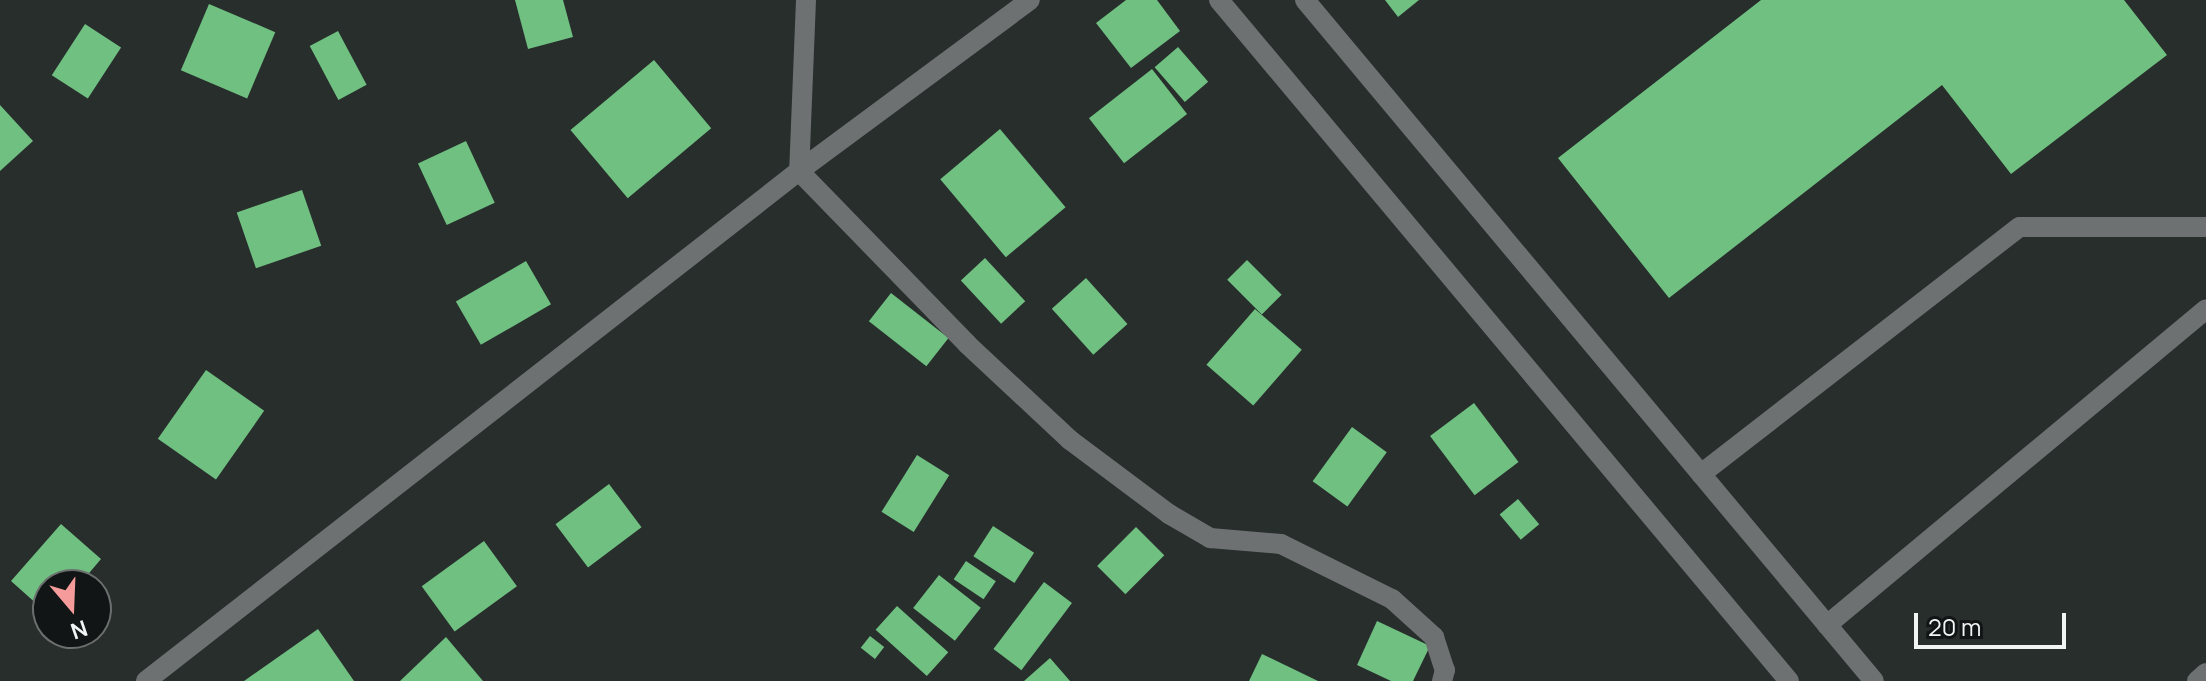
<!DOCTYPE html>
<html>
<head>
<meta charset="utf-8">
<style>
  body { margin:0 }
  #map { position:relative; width:2206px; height:681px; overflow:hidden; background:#272e2c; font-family:Manrope,sans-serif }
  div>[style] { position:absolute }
  .building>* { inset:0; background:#70c081; transform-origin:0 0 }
  .service>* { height:20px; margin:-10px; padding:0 10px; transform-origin:10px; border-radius:10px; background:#6e7172 }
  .minor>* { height:20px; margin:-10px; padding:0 10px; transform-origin:10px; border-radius:10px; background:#6e7172 }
  .tertiary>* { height:20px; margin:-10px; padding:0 10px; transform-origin:10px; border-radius:10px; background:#6e7172 }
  span { translate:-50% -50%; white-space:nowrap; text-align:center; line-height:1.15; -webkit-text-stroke:8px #121515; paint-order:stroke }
  .north { position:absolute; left:32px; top:569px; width:80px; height:80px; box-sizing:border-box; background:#121515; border:2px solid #6b6f6e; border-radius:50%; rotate:161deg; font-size:22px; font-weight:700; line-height:32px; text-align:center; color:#f1f5f4 }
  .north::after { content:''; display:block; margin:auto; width:28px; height:36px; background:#f59b9b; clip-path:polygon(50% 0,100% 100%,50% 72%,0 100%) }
  .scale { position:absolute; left:1914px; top:613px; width:152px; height:36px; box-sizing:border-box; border:4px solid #f1f5f4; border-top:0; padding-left:10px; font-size:24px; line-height:28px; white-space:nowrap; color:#f1f5f4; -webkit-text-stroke:6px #121515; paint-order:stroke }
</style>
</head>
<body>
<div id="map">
  <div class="building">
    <i style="clip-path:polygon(515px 0,563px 0,573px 37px,528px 49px)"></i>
    <i style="clip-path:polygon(1126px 0,1157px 0,1180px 31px,1131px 68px,1096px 23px)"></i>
    <i style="clip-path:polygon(1385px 0,1419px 0,1398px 17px)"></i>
    <i style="clip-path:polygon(1761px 0,2124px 0,2167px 55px,2011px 174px,1942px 85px,1669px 298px,1558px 158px)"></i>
    <i style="left:209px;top:4px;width:72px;height:72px;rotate:23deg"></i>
    <i style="left:85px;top:24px;width:43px;height:61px;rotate:33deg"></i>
    <i style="left:338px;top:31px;width:61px;height:32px;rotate:62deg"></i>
    <i style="left:1178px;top:47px;width:46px;height:31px;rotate:49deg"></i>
    <i style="left:654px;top:60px;width:89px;height:109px;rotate:50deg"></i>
    <i style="left:1152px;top:69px;width:57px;height:80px;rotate:52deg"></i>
    <i style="clip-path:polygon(0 105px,33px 141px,0 171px)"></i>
    <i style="left:1000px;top:129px;width:102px;height:78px;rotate:50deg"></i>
    <i style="left:466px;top:141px;width:68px;height:53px;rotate:65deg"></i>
    <i style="left:302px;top:190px;width:59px;height:69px;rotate:71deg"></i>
    <i style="left:985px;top:258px;width:59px;height:33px;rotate:47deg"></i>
    <i style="left:1247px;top:260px;width:49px;height:28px;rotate:45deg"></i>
    <i style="left:526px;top:261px;width:50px;height:81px;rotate:60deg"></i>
    <i style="left:1086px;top:278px;width:62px;height:46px;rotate:48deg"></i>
    <i style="left:891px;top:293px;width:73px;height:36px;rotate:38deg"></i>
    <i style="left:1255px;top:309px;width:62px;height:74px;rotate:41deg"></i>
    <i style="left:206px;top:370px;width:71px;height:84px;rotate:35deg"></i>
    <i style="left:1474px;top:403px;width:74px;height:55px;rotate:53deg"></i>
    <i style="left:1352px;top:427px;width:43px;height:67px;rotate:36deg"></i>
    <i style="left:917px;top:455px;width:38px;height:67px;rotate:32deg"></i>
    <i style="left:609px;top:484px;width:54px;height:67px;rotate:53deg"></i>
    <i style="left:1518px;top:499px;width:33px;height:24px;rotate:50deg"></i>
    <i style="clip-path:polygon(61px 524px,101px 559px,79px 585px,48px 585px,48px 614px,11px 581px)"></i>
    <i style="left:993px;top:526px;width:49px;height:36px;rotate:33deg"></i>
    <i style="left:1136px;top:527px;width:40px;height:55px;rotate:45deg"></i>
    <i style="left:484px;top:541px;width:56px;height:77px;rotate:54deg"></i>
    <i style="left:966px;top:561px;width:36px;height:22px;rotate:34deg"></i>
    <i style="left:939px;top:575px;width:53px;height:42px;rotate:38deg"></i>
    <i style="left:1044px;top:582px;width:35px;height:84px;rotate:37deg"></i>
    <i style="left:897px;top:606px;width:69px;height:32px;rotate:42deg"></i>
    <i style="clip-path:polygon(1377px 621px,1430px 646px,1413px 681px,1391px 681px,1357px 665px)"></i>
    <i style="clip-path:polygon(318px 629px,354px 681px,244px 681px)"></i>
    <i style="left:870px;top:636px;width:18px;height:15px;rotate:38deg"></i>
    <i style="clip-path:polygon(446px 637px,483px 681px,400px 681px)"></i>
    <i style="clip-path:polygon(1262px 654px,1318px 681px,1249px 681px)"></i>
    <i style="clip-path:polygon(1050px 658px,1070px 681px,1024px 681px)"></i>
  </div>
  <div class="service">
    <i style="left:1219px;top:0;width:888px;rotate:50.07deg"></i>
    <i style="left:1305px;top:0;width:887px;rotate:50.12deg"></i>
    <i style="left:1701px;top:474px;width:403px;rotate:-37.8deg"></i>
    <i style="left:2020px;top:227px;width:186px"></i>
    <i style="left:1827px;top:625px;width:493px;rotate:-39.8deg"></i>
    <i style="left:2197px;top:681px;width:12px;rotate:-42deg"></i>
  </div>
  <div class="minor">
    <i style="left:806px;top:0;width:171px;rotate:92.3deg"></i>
    <i style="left:799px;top:171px;width:241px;rotate:45.8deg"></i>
    <i style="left:967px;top:344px;width:141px;rotate:43deg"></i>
    <i style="left:1070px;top:440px;width:124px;rotate:36.8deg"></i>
    <i style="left:1169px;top:514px;width:48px;rotate:30.3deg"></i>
    <i style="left:1210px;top:538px;width:71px;rotate:4.8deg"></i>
    <i style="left:1281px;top:544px;width:124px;rotate:26.4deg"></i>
    <i style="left:1392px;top:599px;width:57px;rotate:42.1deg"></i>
    <i style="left:1434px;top:637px;width:35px;rotate:72deg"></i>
    <i style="left:1445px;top:670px;width:11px;rotate:105deg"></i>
  </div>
  <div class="tertiary">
    <i style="left:146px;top:681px;width:829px;rotate:-37.99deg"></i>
    <i style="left:799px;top:171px;width:287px;rotate:-36.5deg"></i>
  </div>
  <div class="north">N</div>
  <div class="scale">20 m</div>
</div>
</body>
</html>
